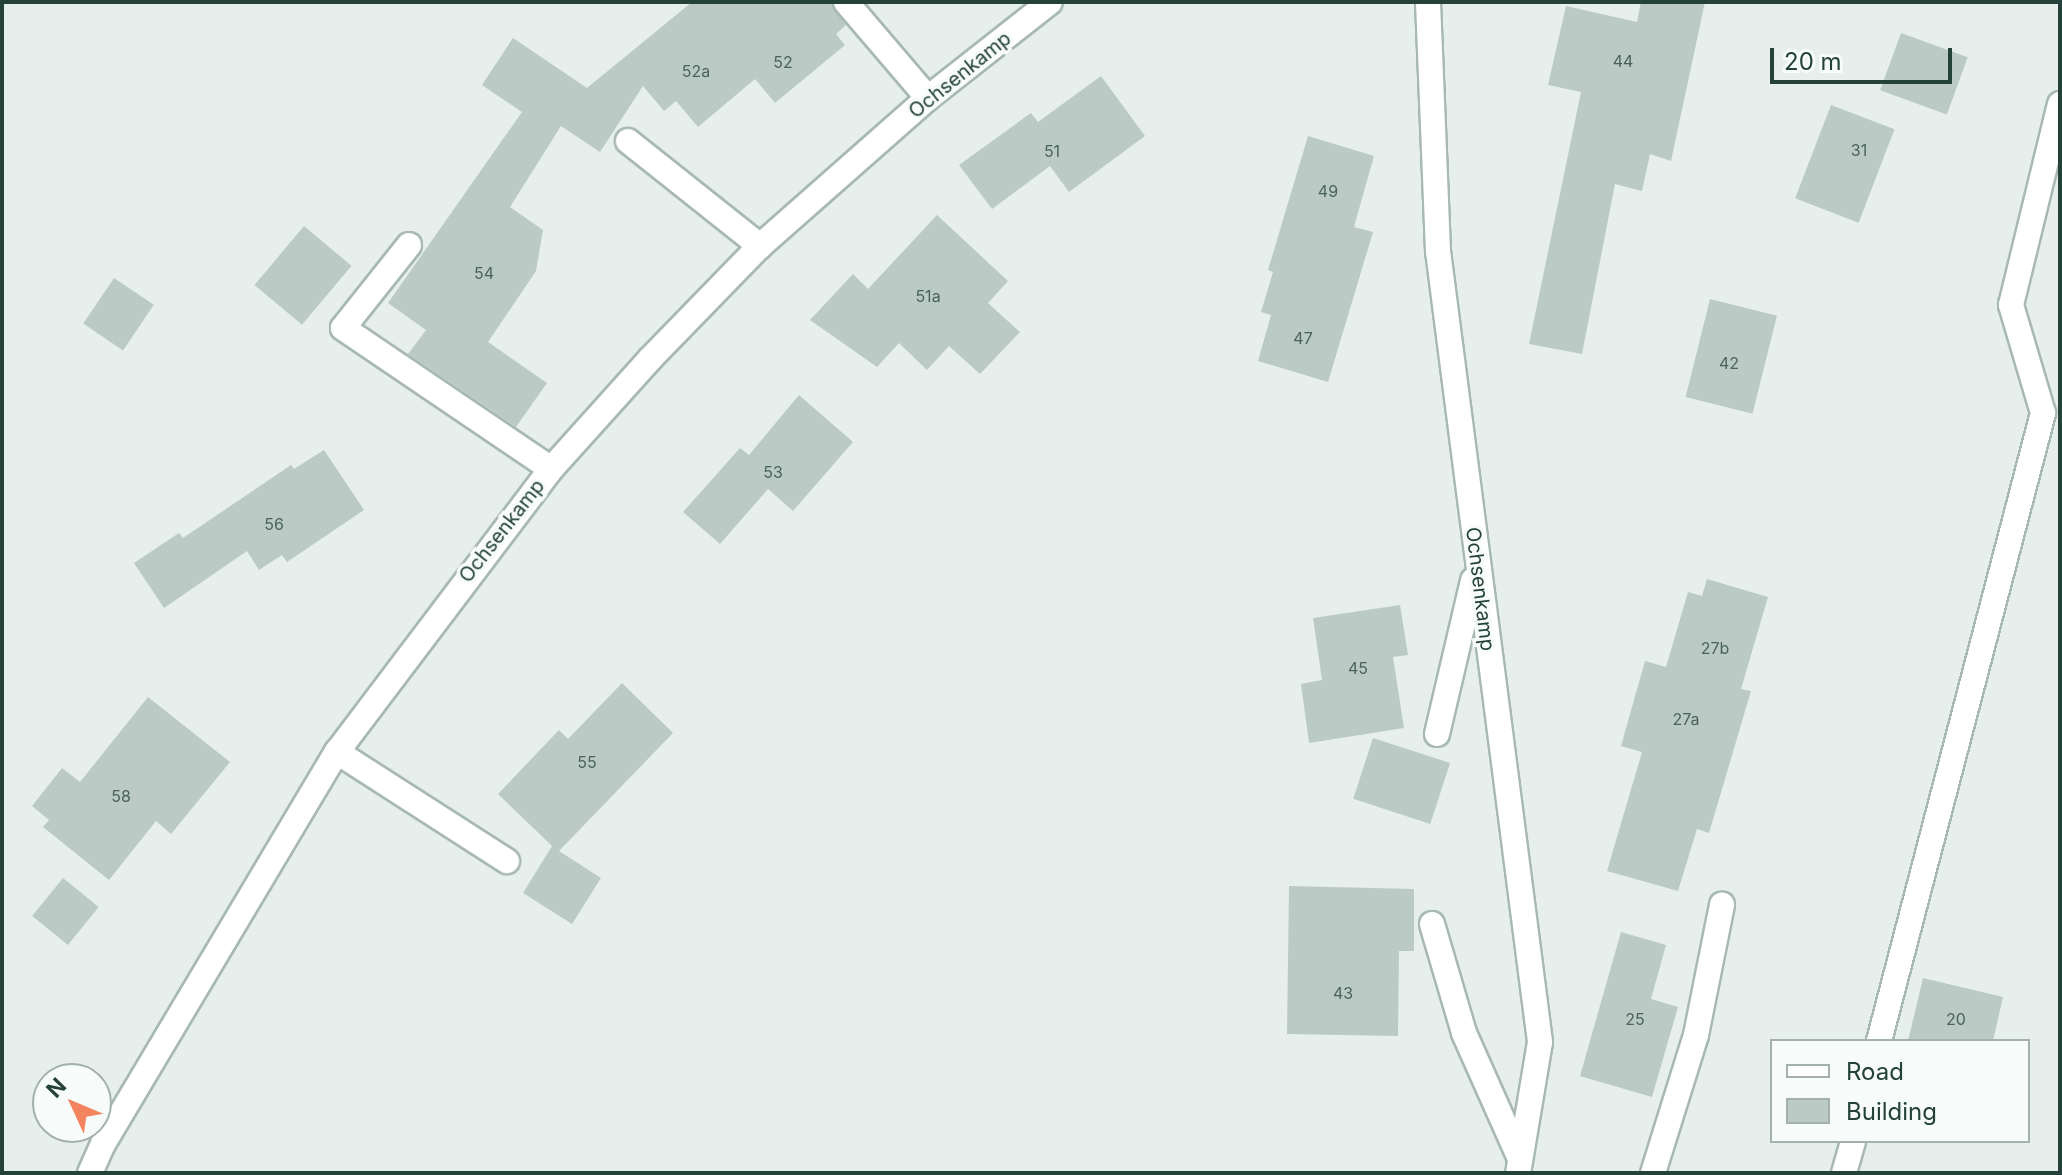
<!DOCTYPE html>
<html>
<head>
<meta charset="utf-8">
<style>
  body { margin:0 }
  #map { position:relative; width:2062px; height:1175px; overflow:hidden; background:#e6efeb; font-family:Inter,sans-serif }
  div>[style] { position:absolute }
  .building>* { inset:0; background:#bbcac4; transform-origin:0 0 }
  .roads { filter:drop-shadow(2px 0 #a8b8b2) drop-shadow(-2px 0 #a8b8b2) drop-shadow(0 2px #a8b8b2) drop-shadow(0 -2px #a8b8b2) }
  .minor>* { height:24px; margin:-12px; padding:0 12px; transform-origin:12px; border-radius:12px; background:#fff }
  span { translate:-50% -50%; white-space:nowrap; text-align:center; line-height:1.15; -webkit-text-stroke:7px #f7fbf9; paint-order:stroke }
  .number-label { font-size:16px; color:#4a645c }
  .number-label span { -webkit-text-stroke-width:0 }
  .street-label { font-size:20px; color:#24423a }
  .frame { position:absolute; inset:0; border:4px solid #24423a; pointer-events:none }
  .legend { position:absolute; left:1770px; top:1039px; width:260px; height:104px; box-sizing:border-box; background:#f7fbf9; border:2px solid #a3b1ad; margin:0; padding:10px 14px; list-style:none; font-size:24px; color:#24423a }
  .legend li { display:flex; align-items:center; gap:16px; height:40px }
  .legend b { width:40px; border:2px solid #a3b1ad }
  .north { position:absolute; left:32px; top:1063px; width:80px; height:80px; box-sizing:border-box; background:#f7fbf9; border:2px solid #a3b1ad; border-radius:50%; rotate:314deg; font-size:22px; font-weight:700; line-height:32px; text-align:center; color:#24423a }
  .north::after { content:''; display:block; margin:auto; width:28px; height:36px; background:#f4845f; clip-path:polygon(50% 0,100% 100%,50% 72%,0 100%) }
  .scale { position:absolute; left:1770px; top:48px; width:182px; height:36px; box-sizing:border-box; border:4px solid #24423a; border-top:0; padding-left:10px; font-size:24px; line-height:28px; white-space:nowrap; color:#24423a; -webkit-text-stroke:6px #f7fbf9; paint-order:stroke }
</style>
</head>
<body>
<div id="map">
  <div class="building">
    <i style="clip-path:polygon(692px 2px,831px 2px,846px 25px,836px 34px,845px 45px,775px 103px,755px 79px,698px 127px,676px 101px,664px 111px,643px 86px,600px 152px,561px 126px,510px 207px,543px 230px,536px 271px,488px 342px,547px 383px,516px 427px,408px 354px,426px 330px,388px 303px,522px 112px,482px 85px,513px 38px,587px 88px)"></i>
    <i style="clip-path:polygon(1641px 2px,1705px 2px,1671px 161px,1650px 154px,1642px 191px,1615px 184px,1582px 354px,1529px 344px,1581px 92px,1548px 85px,1566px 6px,1637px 22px)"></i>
    <i style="left:1901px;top:33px;width:71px;height:61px;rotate:20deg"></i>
    <i style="clip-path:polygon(1101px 76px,1145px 136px,1069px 192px,1050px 166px,992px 209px,959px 165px,1031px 113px,1038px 122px)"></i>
    <i style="left:1831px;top:105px;width:68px;height:100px;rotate:21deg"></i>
    <i style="clip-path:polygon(1308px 136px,1374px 156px,1354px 227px,1373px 232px,1328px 382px,1258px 361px,1271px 315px,1261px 312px,1273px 272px,1268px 270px)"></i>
    <i style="clip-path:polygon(937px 215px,1008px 281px,988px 303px,1020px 332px,980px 374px,949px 346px,927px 370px,899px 343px,877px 367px,810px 320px,853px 274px,868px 289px)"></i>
    <i style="left:304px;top:226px;width:62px;height:77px;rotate:40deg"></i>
    <i style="left:114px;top:278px;width:48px;height:55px;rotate:34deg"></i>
    <i style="left:1710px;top:299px;width:69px;height:101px;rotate:14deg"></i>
    <i style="clip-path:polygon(799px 395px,853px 442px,793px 511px,768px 489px,720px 544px,683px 512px,740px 448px,749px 455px)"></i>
    <i style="clip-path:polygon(324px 450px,364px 510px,287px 562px,282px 555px,259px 570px,247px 551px,164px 608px,134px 563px,179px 533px,183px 538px,291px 465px,294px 469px)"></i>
    <i style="clip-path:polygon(1707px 579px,1768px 597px,1741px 689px,1751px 691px,1709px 833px,1697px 829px,1678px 891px,1607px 871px,1642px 752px,1621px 746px,1645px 661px,1666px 667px,1688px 592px,1702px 596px)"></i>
    <i style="clip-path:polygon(1400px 605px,1408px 655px,1393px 657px,1404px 728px,1309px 743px,1301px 684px,1322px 680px,1313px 618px)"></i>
    <i style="clip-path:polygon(622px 683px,673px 733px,559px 851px,601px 878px,572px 924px,523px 893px,552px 846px,498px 794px,559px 730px,568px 739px)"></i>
    <i style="clip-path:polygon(148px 697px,230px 762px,171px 834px,156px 821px,109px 880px,43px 827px,49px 820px,32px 806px,62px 768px,80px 782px)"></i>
    <i style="left:1373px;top:738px;width:81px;height:64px;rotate:18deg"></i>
    <i style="left:63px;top:878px;width:46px;height:49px;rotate:39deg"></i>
    <i style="clip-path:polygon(1289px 886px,1414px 889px,1414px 951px,1399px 951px,1398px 1036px,1287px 1034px)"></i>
    <i style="clip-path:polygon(1621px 932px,1666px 945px,1651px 999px,1678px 1007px,1652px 1097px,1580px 1076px)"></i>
    <i style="clip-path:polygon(1923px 978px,2003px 997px,1993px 1041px,1908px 1041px)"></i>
  </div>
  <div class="roads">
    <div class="minor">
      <i style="left:846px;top:2px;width:126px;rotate:49.5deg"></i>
      <i style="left:1428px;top:2px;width:249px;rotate:87.7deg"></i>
      <i style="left:1438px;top:251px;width:798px;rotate:82.65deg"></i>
      <i style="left:1540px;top:1042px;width:133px;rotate:99.5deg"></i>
      <i style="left:628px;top:141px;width:169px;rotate:38.5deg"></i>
      <i style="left:409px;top:245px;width:106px;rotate:128.5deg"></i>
      <i style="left:343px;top:328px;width:251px;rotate:34.1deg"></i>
      <i style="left:1437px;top:734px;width:158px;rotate:-76.8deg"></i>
      <i style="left:337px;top:752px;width:202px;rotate:32.7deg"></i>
      <i style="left:1432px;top:924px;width:114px;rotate:73.6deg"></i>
      <i style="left:1464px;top:1033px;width:138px;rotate:66deg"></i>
      <i style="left:1879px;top:1041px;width:649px;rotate:-75.36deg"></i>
      <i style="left:2043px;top:413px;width:113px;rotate:-106.5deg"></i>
      <i style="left:2011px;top:305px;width:207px;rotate:-76.3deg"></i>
      <i style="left:90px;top:1173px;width:32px;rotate:-66deg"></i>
      <i style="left:103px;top:1144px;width:457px;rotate:-59.2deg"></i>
      <i style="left:337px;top:752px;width:355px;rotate:-52.9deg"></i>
      <i style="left:551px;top:469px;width:148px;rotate:-48deg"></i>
      <i style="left:650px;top:359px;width:158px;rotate:-45.8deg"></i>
      <i style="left:760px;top:246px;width:224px;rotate:-41.4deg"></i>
      <i style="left:928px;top:98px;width:155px;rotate:-38.2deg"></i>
      <i style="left:1653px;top:1173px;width:145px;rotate:-72.7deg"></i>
      <i style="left:1696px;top:1035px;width:133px;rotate:-78.7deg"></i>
      <i style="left:1844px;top:1173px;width:33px;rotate:-74deg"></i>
    </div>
  </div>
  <div class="number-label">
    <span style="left:1623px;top:61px">44</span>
    <span style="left:783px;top:62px">52</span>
    <span style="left:696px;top:71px">52a</span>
    <span style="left:1859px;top:150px">31</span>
    <span style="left:1052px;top:151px">51</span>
    <span style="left:1328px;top:191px">49</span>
    <span style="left:484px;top:273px">54</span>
    <span style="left:928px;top:296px">51a</span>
    <span style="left:1303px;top:338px">47</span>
    <span style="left:1729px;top:363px">42</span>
    <span style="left:773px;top:472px">53</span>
    <span style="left:274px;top:524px">56</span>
    <span style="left:1715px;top:648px">27b</span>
    <span style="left:1358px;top:668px">45</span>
    <span style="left:1686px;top:719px">27a</span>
    <span style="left:587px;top:762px">55</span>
    <span style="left:121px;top:796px">58</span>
    <span style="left:1343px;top:993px">43</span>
    <span style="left:1635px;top:1019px">25</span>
    <span style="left:1956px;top:1019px">20</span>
  </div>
  <div class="street-label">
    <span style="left:960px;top:75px;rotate:-39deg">Ochsenkamp</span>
    <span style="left:502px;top:531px;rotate:-52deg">Ochsenkamp</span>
    <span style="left:1480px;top:589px;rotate:83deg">Ochsenkamp</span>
  </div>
  <div class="frame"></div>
  <ul class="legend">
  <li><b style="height:10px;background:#fff"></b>Road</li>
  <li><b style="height:22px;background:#bbcac4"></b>Building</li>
  </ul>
  <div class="north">N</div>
  <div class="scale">20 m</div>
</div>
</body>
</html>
